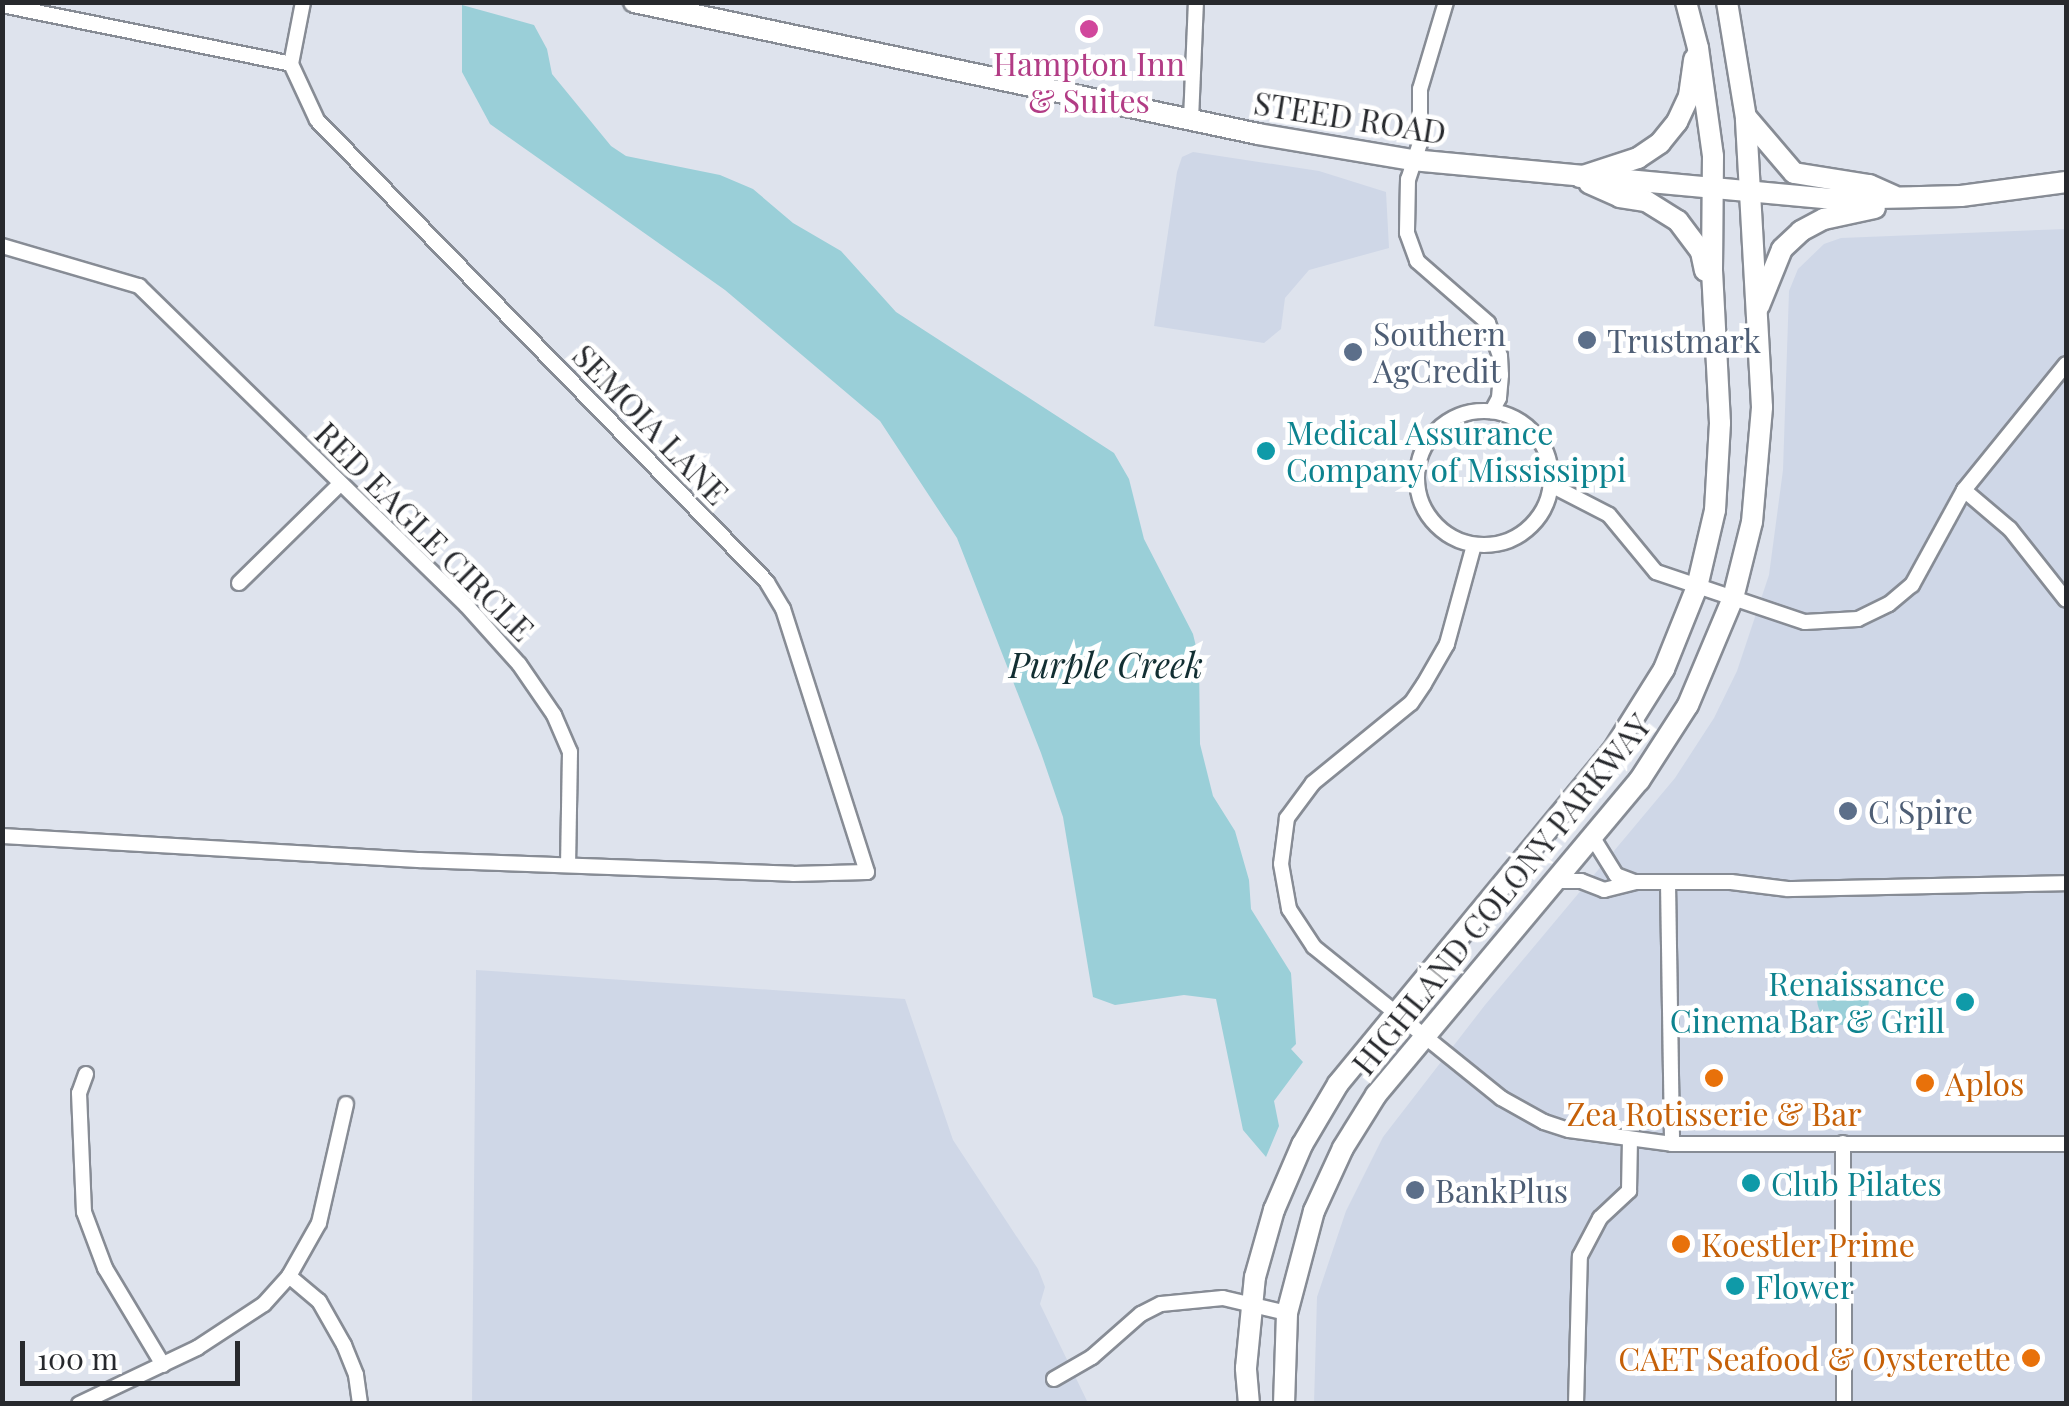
<!DOCTYPE html>
<html>
<head>
<meta charset="utf-8">
<style>
  body { margin:0 }
  #map { position:relative; width:2069px; height:1406px; overflow:hidden; background:#dee3ed; font-family:"Playfair Display",serif }
  div>[style] { position:absolute }
  .built>* { inset:0; background:#cfd7e7 }
  .water>* { inset:0; background:#9acfd8 }
  .round { border-radius:50% }
  .roads { filter:drop-shadow(2px 0 #878c95) drop-shadow(-2px 0 #878c95) drop-shadow(0 2px #878c95) drop-shadow(0 -2px #878c95) }
  .street>* { height:14px; margin:-7px; padding:0 7px; transform-origin:7px; border-radius:7px; background:#fff }
  .street>.ring { margin:-7px; padding:0; box-sizing:content-box; background:none; border:14px solid #fff; border-radius:50% }
  .secondary>* { height:20px; margin:-10px; padding:0 10px; transform-origin:10px; border-radius:10px; background:#fff }
  .dots>* { width:28px; height:28px; translate:-50% -50%; box-sizing:border-box; border:5px solid #fff; border-radius:50% }
  span { translate:-50% -50%; white-space:nowrap; text-align:center; line-height:1.15; -webkit-text-stroke:9px #fff; paint-order:stroke }
  .hotel-label { font-size:32px; color:#b23c85 }
  .street-label { font-size:32px; color:#27292d }
  .service-label { font-size:32px; color:#4e5e75 }
  .left { translate:0 -50%; text-align:left }
  .culture-label { font-size:32px; color:#0d838f }
  .right { translate:-100% -50%; text-align:right }
  .food-label { font-size:32px; color:#c56008 }
  .water-label { font-size:35px; color:#122e32; font-style:italic }
  .frame { position:absolute; inset:0; border:5px solid #27292d; pointer-events:none }
  .scale { position:absolute; left:20px; top:1341px; width:220px; height:45px; box-sizing:border-box; border:5px solid #27292d; border-top:0; padding-left:12px; font-size:30px; line-height:35px; white-space:nowrap; color:#27292d; -webkit-text-stroke:8px #fff; paint-order:stroke }
</style>
</head>
<body>
<div id="map">
  <div class="built">
    <i style="clip-path:polygon(1193px 152px,1319px 171px,1386px 192px,1389px 248px,1309px 270px,1285px 298px,1281px 329px,1264px 343px,1154px 326px,1177px 172px,1182px 157px)"></i>
    <i style="clip-path:polygon(2066px 229px,2066px 1403px,1314px 1404px,1317px 1297px,1346px 1211px,1383px 1137px,1485px 1005px,1675px 778px,1714px 718px,1737px 671px,1769px 575px,1783px 470px,1789px 291px,1798px 269px,1824px 244px,1841px 238px)"></i>
    <i style="clip-path:polygon(476px 970px,905px 999px,953px 1140px,1038px 1269px,1045px 1287px,1040px 1304px,1088px 1403px,472px 1404px)"></i>
  </div>
  <div class="water">
    <i style="clip-path:polygon(462px 5px,534px 25px,547px 49px,552px 74px,611px 146px,626px 156px,720px 175px,753px 189px,793px 223px,841px 251px,896px 312px,1114px 453px,1129px 479px,1144px 539px,1193px 634px,1199px 659px,1200px 744px,1213px 796px,1235px 831px,1249px 880px,1251px 909px,1291px 973px,1296px 1044px,1291px 1049px,1303px 1062px,1274px 1101px,1279px 1126px,1266px 1157px,1243px 1130px,1216px 999px,1184px 995px,1115px 1005px,1093px 997px,1063px 817px,1041px 753px,957px 538px,880px 421px,725px 290px,490px 124px,462px 72px)"></i>
    <i class="round" style="left:1817px;top:973px;width:52px;height:52px"></i>
  </div>
  <div class="roads">
    <div class="street">
      <i style="left:1446px;top:2px;width:91px;rotate:106.6deg"></i>
      <i style="left:1420px;top:89px;width:54px;rotate:90deg"></i>
      <i style="left:1420px;top:143px;width:38px;rotate:108deg"></i>
      <i style="left:1408px;top:179px;width:54px;rotate:91.1deg"></i>
      <i style="left:1407px;top:233px;width:30px;rotate:70deg"></i>
      <i style="left:1417px;top:261px;width:94px;rotate:41.1deg"></i>
      <i style="left:1488px;top:323px;width:35px;rotate:70deg"></i>
      <i style="left:1500px;top:356px;width:19px;rotate:87deg"></i>
      <i style="left:1501px;top:375px;width:23px;rotate:95deg"></i>
      <i style="left:1499px;top:398px;width:15px;rotate:118deg"></i>
      <i style="left:2px;top:5px;width:295px;rotate:11.5deg"></i>
      <i style="left:1191px;top:120px;width:118px;rotate:-87.6deg"></i>
      <i style="left:2px;top:246px;width:143px;rotate:16.3deg"></i>
      <i style="left:139px;top:286px;width:457px;rotate:44.3deg"></i>
      <i style="left:466px;top:605px;width:79px;rotate:48.1deg"></i>
      <i style="left:519px;top:664px;width:62px;rotate:55.5deg"></i>
      <i style="left:554px;top:715px;width:40px;rotate:66.6deg"></i>
      <i style="left:570px;top:752px;width:113px;rotate:91deg"></i>
      <i class="ring" style="left:1417px;top:411px;width:120px;height:120px"></i>
      <i style="left:1551px;top:485px;width:65px;rotate:27.3deg"></i>
      <i style="left:1609px;top:515px;width:74px;rotate:50.5deg"></i>
      <i style="left:1656px;top:572px;width:157px;rotate:18.6deg"></i>
      <i style="left:1805px;top:622px;width:53px;rotate:-3.2deg"></i>
      <i style="left:1858px;top:619px;width:34px;rotate:-26deg"></i>
      <i style="left:1889px;top:604px;width:30px;rotate:-40deg"></i>
      <i style="left:1912px;top:585px;width:108px;rotate:-61.3deg"></i>
      <i style="left:1964px;top:490px;width:162px;rotate:-51deg"></i>
      <i style="left:1964px;top:490px;width:60px;rotate:40.3deg"></i>
      <i style="left:2010px;top:529px;width:90px;rotate:51.7deg"></i>
      <i style="left:1474px;top:545px;width:103px;rotate:105.3deg"></i>
      <i style="left:1447px;top:644px;width:46px;rotate:119.9deg"></i>
      <i style="left:1424px;top:684px;width:23px;rotate:124deg"></i>
      <i style="left:1411px;top:703px;width:127px;rotate:140.8deg"></i>
      <i style="left:1313px;top:783px;width:44px;rotate:126.6deg"></i>
      <i style="left:1287px;top:818px;width:46px;rotate:97.4deg"></i>
      <i style="left:1281px;top:864px;width:46px;rotate:79.9deg"></i>
      <i style="left:1289px;top:909px;width:45px;rotate:56.7deg"></i>
      <i style="left:1314px;top:947px;width:240px;rotate:38.9deg"></i>
      <i style="left:1501px;top:1098px;width:49px;rotate:29.2deg"></i>
      <i style="left:1544px;top:1122px;width:26px;rotate:18deg"></i>
      <i style="left:1569px;top:1130px;width:104px;rotate:7.7deg"></i>
      <i style="left:1672px;top:1144px;width:394px"></i>
      <i style="left:239px;top:583px;width:141px;rotate:-44.4deg"></i>
      <i style="left:2px;top:836px;width:418px;rotate:3.3deg"></i>
      <i style="left:419px;top:860px;width:374px;rotate:2.1deg"></i>
      <i style="left:793px;top:874px;width:74px;rotate:-1.5deg"></i>
      <i style="left:867px;top:872px;width:276px;rotate:-107.7deg"></i>
      <i style="left:783px;top:609px;width:31px;rotate:-121deg"></i>
      <i style="left:767px;top:582px;width:645px;rotate:-134.25deg"></i>
      <i style="left:317px;top:120px;width:62px;rotate:-114.9deg"></i>
      <i style="left:291px;top:64px;width:63px;rotate:-79deg"></i>
      <i style="left:1593px;top:838px;width:44px;rotate:58.1deg"></i>
      <i style="left:1616px;top:875px;width:19px;rotate:21deg"></i>
      <i style="left:1556px;top:881px;width:25px"></i>
      <i style="left:1581px;top:881px;width:25px;rotate:21deg"></i>
      <i style="left:1604px;top:890px;width:32px;rotate:-14deg"></i>
      <i style="left:1635px;top:882px;width:96px"></i>
      <i style="left:1731px;top:882px;width:57px;rotate:7deg"></i>
      <i style="left:1788px;top:889px;width:278px;rotate:-1.2deg"></i>
      <i style="left:1668px;top:883px;width:261px;rotate:89.1deg"></i>
      <i style="left:86px;top:1074px;width:20px;rotate:110deg"></i>
      <i style="left:79px;top:1093px;width:119px;rotate:87.6deg"></i>
      <i style="left:84px;top:1212px;width:60px;rotate:69.4deg"></i>
      <i style="left:105px;top:1268px;width:113px;rotate:59.1deg"></i>
      <i style="left:1843px;top:1143px;width:261px;rotate:89.8deg"></i>
      <i style="left:289px;top:1276px;width:39px;rotate:40deg"></i>
      <i style="left:319px;top:1301px;width:51px;rotate:60.4deg"></i>
      <i style="left:344px;top:1345px;width:32px;rotate:68deg"></i>
      <i style="left:356px;top:1375px;width:29px;rotate:82deg"></i>
      <i style="left:1054px;top:1379px;width:44px;rotate:-30.1deg"></i>
      <i style="left:1092px;top:1357px;width:65px;rotate:-41.3deg"></i>
      <i style="left:1141px;top:1314px;width:22px;rotate:-27deg"></i>
      <i style="left:1161px;top:1304px;width:62px;rotate:-5.5deg"></i>
      <i style="left:1223px;top:1298px;width:66px;rotate:13.2deg"></i>
      <i style="left:79px;top:1404px;width:131px;rotate:-25.4deg"></i>
      <i style="left:197px;top:1348px;width:80px;rotate:-33.3deg"></i>
      <i style="left:264px;top:1304px;width:38px;rotate:-48deg"></i>
      <i style="left:289px;top:1276px;width:61px;rotate:-60.5deg"></i>
      <i style="left:319px;top:1223px;width:122px;rotate:-77.2deg"></i>
      <i style="left:1576px;top:1404px;width:148px;rotate:-88.5deg"></i>
      <i style="left:1580px;top:1256px;width:43px;rotate:-62.2deg"></i>
      <i style="left:1600px;top:1218px;width:40px;rotate:-43deg"></i>
      <i style="left:1629px;top:1191px;width:52px;rotate:-88.9deg"></i>
    </div>
    <div class="secondary">
      <i style="left:634px;top:2px;width:638px;rotate:11.94deg"></i>
      <i style="left:1258px;top:134px;width:156px;rotate:9.6deg"></i>
      <i style="left:1412px;top:160px;width:421px;rotate:5.3deg"></i>
      <i style="left:1831px;top:199px;width:130px;rotate:-1.3deg"></i>
      <i style="left:1961px;top:196px;width:106px;rotate:-7.6deg"></i>
      <i style="left:1747px;top:118px;width:72px;rotate:49.5deg"></i>
      <i style="left:1794px;top:173px;width:76px;rotate:9.1deg"></i>
      <i style="left:1869px;top:185px;width:27px;rotate:24deg"></i>
      <i style="left:1580px;top:177px;width:61px;rotate:-18.1deg"></i>
      <i style="left:1638px;top:158px;width:27px;rotate:-34deg"></i>
      <i style="left:1660px;top:143px;width:27px;rotate:-51deg"></i>
      <i style="left:1677px;top:122px;width:29px;rotate:-65deg"></i>
      <i style="left:1689px;top:96px;width:37px;rotate:-82deg"></i>
      <i style="left:1589px;top:183px;width:34px;rotate:24deg"></i>
      <i style="left:1620px;top:197px;width:26px;rotate:9deg"></i>
      <i style="left:1646px;top:201px;width:38px;rotate:32deg"></i>
      <i style="left:1678px;top:221px;width:39px;rotate:53deg"></i>
      <i style="left:1701px;top:252px;width:19px;rotate:78deg"></i>
      <i style="left:1759px;top:306px;width:61px;rotate:-68deg"></i>
      <i style="left:1782px;top:249px;width:26px;rotate:-43deg"></i>
      <i style="left:1801px;top:231px;width:26px;rotate:-28deg"></i>
      <i style="left:1824px;top:219px;width:52px;rotate:-12.2deg"></i>
      <i style="left:1249px;top:1404px;width:36px;rotate:-95deg"></i>
      <i style="left:1246px;top:1368px;width:91px;rotate:-84.4deg"></i>
      <i style="left:1255px;top:1277px;width:70px;rotate:-74.2deg"></i>
      <i style="left:1274px;top:1210px;width:71px;rotate:-66.7deg"></i>
      <i style="left:1302px;top:1145px;width:71px;rotate:-59.5deg"></i>
      <i style="left:1338px;top:1084px;width:430px;rotate:-50.5deg"></i>
      <i style="left:1612px;top:752px;width:98px;rotate:-57.9deg"></i>
      <i style="left:1664px;top:669px;width:88px;rotate:-68.1deg"></i>
      <i style="left:1697px;top:587px;width:79px;rotate:-76.8deg"></i>
      <i style="left:1715px;top:510px;width:87px;rotate:-86.7deg"></i>
      <i style="left:1720px;top:423px;width:153px;rotate:-93deg"></i>
      <i style="left:1712px;top:270px;width:114px;rotate:-89.5deg"></i>
      <i style="left:1713px;top:156px;width:109px;rotate:-97.9deg"></i>
      <i style="left:1698px;top:48px;width:48px;rotate:-104.6deg"></i>
      <i style="left:1284px;top:1404px;width:91px;rotate:-88.1deg"></i>
      <i style="left:1287px;top:1313px;width:106px;rotate:-75.2deg"></i>
      <i style="left:1314px;top:1211px;width:69px;rotate:-65.3deg"></i>
      <i style="left:1343px;top:1148px;width:62px;rotate:-58.1deg"></i>
      <i style="left:1376px;top:1095px;width:410px;rotate:-50.1deg"></i>
      <i style="left:1639px;top:781px;width:90px;rotate:-57.2deg"></i>
      <i style="left:1688px;top:705px;width:116px;rotate:-67.2deg"></i>
      <i style="left:1733px;top:598px;width:78px;rotate:-76deg"></i>
      <i style="left:1752px;top:522px;width:115px;rotate:-85deg"></i>
      <i style="left:1762px;top:407px;width:289px;rotate:-93.2deg"></i>
      <i style="left:1746px;top:118px;width:118px;rotate:-99.3deg"></i>
    </div>
  </div>
  <div class="dots">
    <i style="left:1089px;top:29px;background:#d1479c"></i>
    <i style="left:1587px;top:340px;background:#5c6f8a"></i>
    <i style="left:1353px;top:352px;background:#5c6f8a"></i>
    <i style="left:1266px;top:451px;background:#0f9aa8"></i>
    <i style="left:1848px;top:811px;background:#5c6f8a"></i>
    <i style="left:1965px;top:1002px;background:#0f9aa8"></i>
    <i style="left:1714px;top:1078px;background:#e8710a"></i>
    <i style="left:1925px;top:1083px;background:#e8710a"></i>
    <i style="left:1751px;top:1183px;background:#0f9aa8"></i>
    <i style="left:1415px;top:1190px;background:#5c6f8a"></i>
    <i style="left:1681px;top:1244px;background:#e8710a"></i>
    <i style="left:1735px;top:1286px;background:#0f9aa8"></i>
    <i style="left:2031px;top:1358px;background:#e8710a"></i>
  </div>
  <div class="hotel-label">
    <span style="left:1089px;top:82px">Hampton Inn<br>&amp; Suites</span>
  </div>
  <div class="street-label">
    <span style="left:1350px;top:117px;rotate:9deg">STEED ROAD</span>
    <span style="left:651px;top:424px;rotate:46deg">SEMOIA LANE</span>
    <span style="left:425px;top:531px;rotate:45deg">RED EAGLE CIRCLE</span>
    <span style="left:1501px;top:894px;rotate:-51deg">HIGHLAND COLONY PARKWAY</span>
  </div>
  <div class="service-label">
    <span class="left" style="left:1373px;top:352px">Southern<br>AgCredit</span>
    <span class="left" style="left:1607px;top:340px">Trustmark</span>
    <span class="left" style="left:1868px;top:811px">C Spire</span>
    <span class="left" style="left:1435px;top:1190px">BankPlus</span>
  </div>
  <div class="culture-label">
    <span class="left" style="left:1286px;top:451px">Medical Assurance<br>Company of Mississippi</span>
    <span class="right" style="left:1945px;top:1002px">Renaissance<br>Cinema Bar &amp; Grill</span>
    <span class="left" style="left:1771px;top:1183px">Club Pilates</span>
    <span class="left" style="left:1755px;top:1286px">Flower</span>
  </div>
  <div class="food-label">
    <span class="left" style="left:1945px;top:1083px">Aplos</span>
    <span style="left:1714px;top:1113px">Zea Rotisserie &amp; Bar</span>
    <span class="left" style="left:1701px;top:1244px">Koestler Prime</span>
    <span class="right" style="left:2011px;top:1358px">CAET Seafood &amp; Oysterette</span>
  </div>
  <div class="water-label">
    <span style="left:1106px;top:664px">Purple Creek</span>
  </div>
  <div class="frame"></div>
  <div class="scale">100 m</div>
</div>
</body>
</html>
